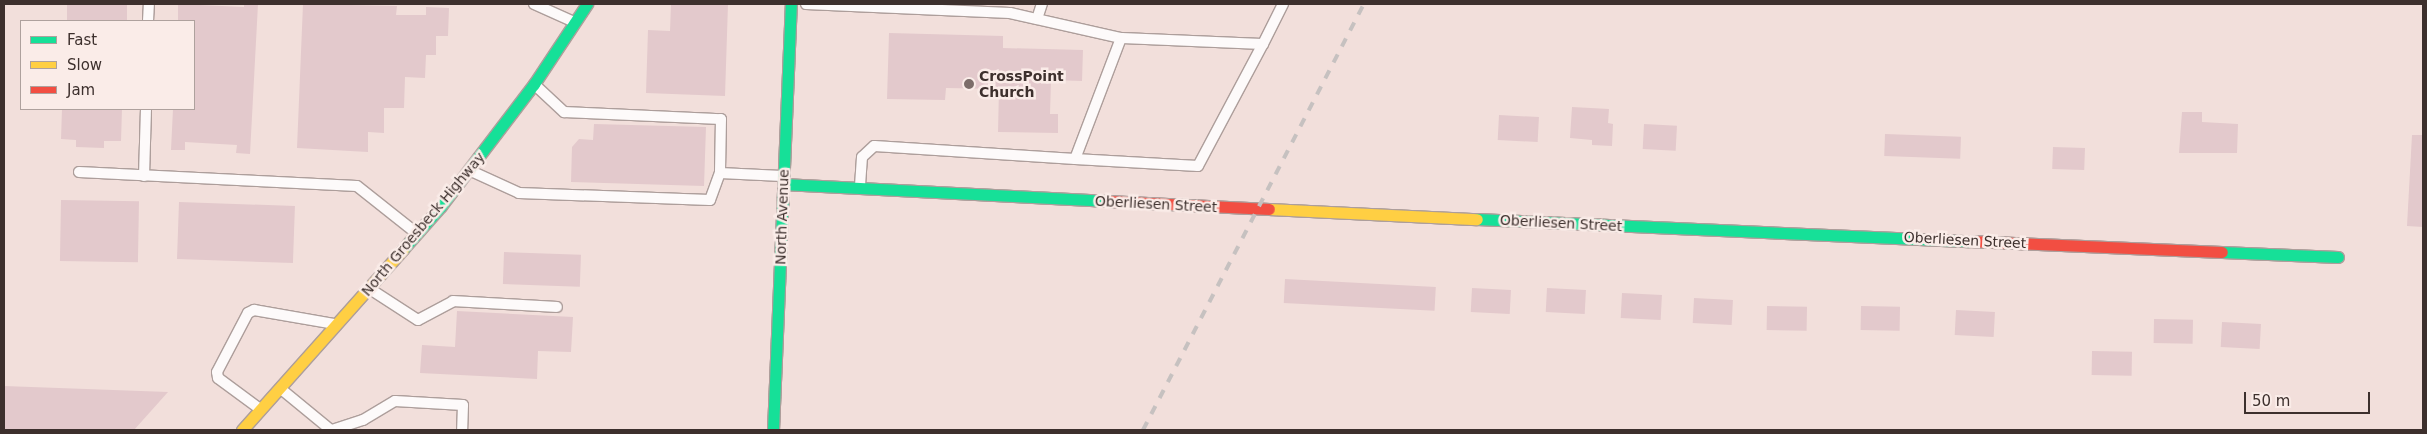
<!DOCTYPE html>
<html>
<head>
<meta charset="utf-8">
<style>
  body { margin:0 }
  #map { position:relative; width:2427px; height:434px; overflow:hidden; background:#f2dfdb; font-family:"DejaVu Sans",sans-serif }
  div>[style] { position:absolute }
  .building>* { inset:0; background:#e3c9cc; transform-origin:0 0 }
  .roads { filter:drop-shadow(1px 0 #ad9e9b) drop-shadow(-1px 0 #ad9e9b) drop-shadow(0 1px #ad9e9b) drop-shadow(0 -1px #ad9e9b) }
  .lane>* { height:10px; margin:-5px; padding:0 5px; transform-origin:5px; border-radius:5px; background:#fdfafa }
  .fast>* { height:11px; margin:-5.5px; padding:0 5.5px; transform-origin:5.5px; border-radius:5.5px; background:#16e098 }
  .slow>* { height:11px; margin:-5.5px; padding:0 5.5px; transform-origin:5.5px; border-radius:5.5px; background:#ffcf43 }
  .jam>* { height:11px; margin:-5.5px; padding:0 5.5px; transform-origin:5.5px; border-radius:5.5px; background:#f24e42 }
  .rail>* { height:4px; margin-top:-2px; transform-origin:0; background:repeating-linear-gradient(90deg,#c6c1c0 0 9px,transparent 0 18px) }
  .dots>* { width:14px; height:14px; translate:-50% -50%; box-sizing:border-box; border:2px solid #faece8; border-radius:50% }
  span { translate:-50% -50%; white-space:nowrap; text-align:center; line-height:1.15; -webkit-text-stroke:5px #faece8; paint-order:stroke }
  .poi-label { font-size:14px; color:#3d302d; font-weight:700 }
  .left { translate:0 -50%; text-align:left }
  .street-label { font-size:14px; color:#3d302d }
  .frame { position:absolute; inset:0; border:5px solid #3d302d; pointer-events:none }
  .legend { position:absolute; left:20px; top:20px; width:175px; height:90px; box-sizing:border-box; background:#faece8; border:1px solid #aea19d; margin:0; padding:6px 9px; list-style:none; font-size:15px; color:#3d302d }
  .legend li { display:flex; align-items:center; gap:10px; height:25px }
  .legend b { width:25px; border:1px solid #aea19d }
  .scale { position:absolute; left:2244px; top:392px; width:126px; height:22px; box-sizing:border-box; border:2px solid #3d302d; border-top:0; padding-left:6px; font-size:15px; line-height:18px; white-space:nowrap; color:#3d302d; -webkit-text-stroke:4px #faece8; paint-order:stroke }
</style>
</head>
<body>
<div id="map">
  <div class="building">
    <i style="left:67px;top:4px;width:60px;height:17px"></i>
    <i style="clip-path:polygon(178px 4px,244px 7px,244px 4px,258px 4px,250px 154px,236px 153px,237px 145px,185px 142px,185px 150px,171px 150px,173px 109px,194px 109px,194px 21px,178px 21px)"></i>
    <i style="clip-path:polygon(303px 4px,397px 6px,396px 15px,426px 15px,426px 7px,449px 8px,448px 36px,436px 36px,436px 55px,426px 55px,425px 78px,405px 77px,404px 108px,384px 108px,384px 133px,368px 132px,368px 152px,297px 148px)"></i>
    <i style="clip-path:polygon(671px 4px,728px 4px,725px 96px,646px 93px,648px 30px,670px 31px)"></i>
    <i style="clip-path:polygon(889px 33px,1003px 36px,1003px 48px,1083px 50px,1082px 81px,1051px 80px,1050px 114px,1058px 114px,1058px 133px,998px 132px,999px 89px,946px 88px,945px 100px,887px 99px)"></i>
    <i style="clip-path:polygon(1572px 107px,1609px 109px,1608px 123px,1613px 124px,1612px 146px,1592px 145px,1592px 140px,1570px 138px)"></i>
    <i style="clip-path:polygon(62px 109px,122px 109px,121px 141px,104px 141px,104px 148px,76px 147px,76px 140px,61px 139px)"></i>
    <i style="clip-path:polygon(2182px 112px,2202px 112px,2202px 122px,2238px 124px,2237px 153px,2179px 153px)"></i>
    <i style="left:1499px;top:115px;width:40px;height:25px;rotate:3deg"></i>
    <i style="clip-path:polygon(594px 124px,706px 127px,704px 186px,571px 182px,572px 147px,579px 139px,593px 140px)"></i>
    <i style="left:1644px;top:124px;width:33px;height:25px;rotate:3deg"></i>
    <i style="left:1885px;top:134px;width:76px;height:22px;rotate:2deg"></i>
    <i style="clip-path:polygon(2412px 135px,2423px 135px,2423px 227px,2407px 226px)"></i>
    <i style="left:2053px;top:147px;width:32px;height:22px;rotate:2deg"></i>
    <i style="left:61px;top:200px;width:78px;height:61px;rotate:1deg"></i>
    <i style="left:179px;top:202px;width:116px;height:57px;rotate:2deg"></i>
    <i style="left:504px;top:252px;width:77px;height:32px;rotate:2deg"></i>
    <i style="left:1285px;top:279px;width:151px;height:24px;rotate:3deg"></i>
    <i style="left:1472px;top:288px;width:39px;height:24px;rotate:3deg"></i>
    <i style="left:1547px;top:288px;width:39px;height:24px;rotate:3deg"></i>
    <i style="left:1622px;top:293px;width:40px;height:25px;rotate:3deg"></i>
    <i style="left:1694px;top:298px;width:39px;height:25px;rotate:3deg"></i>
    <i style="left:1767px;top:306px;width:40px;height:24px;rotate:1deg"></i>
    <i style="left:1861px;top:306px;width:39px;height:24px;rotate:1deg"></i>
    <i style="left:1956px;top:310px;width:39px;height:25px;rotate:3deg"></i>
    <i style="clip-path:polygon(457px 311px,573px 317px,571px 352px,538px 351px,537px 379px,420px 373px,422px 345px,455px 347px)"></i>
    <i style="left:2154px;top:319px;width:39px;height:24px;rotate:1deg"></i>
    <i style="left:2222px;top:322px;width:39px;height:25px;rotate:3deg"></i>
    <i style="left:2092px;top:351px;width:40px;height:24px;rotate:1deg"></i>
    <i style="clip-path:polygon(4px 386px,168px 392px,134px 430px,4px 430px)"></i>
  </div>
  <div class="roads">
    <div class="lane">
      <i style="left:534px;top:4px;width:44px;rotate:24.2deg"></i>
      <i style="left:806px;top:4px;width:204px;rotate:2.5deg"></i>
      <i style="left:1010px;top:13px;width:114px;rotate:12.7deg"></i>
      <i style="left:1121px;top:38px;width:129px;rotate:110.8deg"></i>
      <i style="left:1075px;top:159px;width:201px;rotate:-176.3deg"></i>
      <i style="left:874px;top:146px;width:16px;rotate:137deg"></i>
      <i style="left:862px;top:157px;width:31px;rotate:94deg"></i>
      <i style="left:1037px;top:19px;width:16px;rotate:-72deg"></i>
      <i style="left:148px;top:21px;width:17px;rotate:-87deg"></i>
      <i style="left:1263px;top:44px;width:45px;rotate:-63.4deg"></i>
      <i style="left:535px;top:85px;width:40px;rotate:43deg"></i>
      <i style="left:564px;top:112px;width:157px;rotate:2.6deg"></i>
      <i style="left:721px;top:119px;width:54px;rotate:91.1deg"></i>
      <i style="left:720px;top:173px;width:62px;rotate:2.8deg"></i>
      <i style="left:1075px;top:159px;width:123px;rotate:3.3deg"></i>
      <i style="left:1198px;top:166px;width:138px;rotate:-62deg"></i>
      <i style="left:1263px;top:44px;width:142px;rotate:-177.6deg"></i>
      <i style="left:471px;top:171px;width:53px;rotate:24.6deg"></i>
      <i style="left:519px;top:193px;width:191px;rotate:2.1deg"></i>
      <i style="left:710px;top:200px;width:29px;rotate:-70deg"></i>
      <i style="left:79px;top:172px;width:278px;rotate:2.9deg"></i>
      <i style="left:357px;top:186px;width:74px;rotate:38.4deg"></i>
      <i style="left:144px;top:176px;width:67px;rotate:-88.3deg"></i>
      <i style="left:370px;top:289px;width:57px;rotate:32.9deg"></i>
      <i style="left:418px;top:320px;width:40px;rotate:-28deg"></i>
      <i style="left:453px;top:301px;width:104px;rotate:3.3deg"></i>
      <i style="left:281px;top:389px;width:65px;rotate:39.4deg"></i>
      <i style="left:260px;top:409px;width:52px;rotate:-143.6deg"></i>
      <i style="left:218px;top:378px;width:6px;rotate:-99deg"></i>
      <i style="left:217px;top:372px;width:67px;rotate:-62.3deg"></i>
      <i style="left:248px;top:313px;width:7px;rotate:-27deg"></i>
      <i style="left:254px;top:310px;width:81px;rotate:9.9deg"></i>
      <i style="left:332px;top:430px;width:33px;rotate:-18deg"></i>
      <i style="left:363px;top:420px;width:37px;rotate:-31deg"></i>
      <i style="left:395px;top:401px;width:68px;rotate:3.4deg"></i>
      <i style="left:463px;top:405px;width:25px;rotate:92deg"></i>
    </div>
    <div class="fast">
      <i style="left:783px;top:184px;width:325px;rotate:3deg"></i>
      <i style="left:1477px;top:219px;width:492px;rotate:2.6deg"></i>
      <i style="left:403px;top:249px;width:57px;rotate:-48.5deg"></i>
      <i style="left:441px;top:206px;width:153px;rotate:-52.7deg"></i>
      <i style="left:534px;top:84px;width:96px;rotate:-56.5deg"></i>
      <i style="left:2222px;top:252px;width:116px;rotate:2.5deg"></i>
      <i style="left:773px;top:430px;width:426px;rotate:-87.6deg"></i>
    </div>
    <div class="slow">
      <i style="left:1269px;top:209px;width:208px;rotate:2.8deg"></i>
      <i style="left:242px;top:430px;width:242px;rotate:-48.3deg"></i>
    </div>
    <div class="jam">
      <i style="left:1108px;top:201px;width:161px;rotate:2.8deg"></i>
      <i style="left:1969px;top:241px;width:253px;rotate:2.5deg"></i>
    </div>
  </div>
  <div class="rail">
    <i style="left:1143px;top:430px;width:480px;rotate:-62.6deg"></i>
  </div>
  <div class="dots">
    <i style="left:969px;top:84px;background:#7c6d6a"></i>
  </div>
  <div class="poi-label">
    <span class="left" style="left:979px;top:84px">CrossPoint<br>Church</span>
  </div>
  <div class="street-label">
    <span style="left:1156px;top:204px;rotate:3deg">Oberliesen Street</span>
    <span style="left:782px;top:217px;rotate:-88deg">North Avenue</span>
    <span style="left:1561px;top:223px;rotate:3deg">Oberliesen Street</span>
    <span style="left:423px;top:224px;rotate:-50deg">North Groesbeck Highway</span>
    <span style="left:1965px;top:240px;rotate:3deg">Oberliesen Street</span>
  </div>
  <div class="frame"></div>
  <ul class="legend">
  <li><b style="height:6px;background:#16e098"></b>Fast</li>
  <li><b style="height:6px;background:#ffcf43"></b>Slow</li>
  <li><b style="height:6px;background:#f24e42"></b>Jam</li>
  </ul>
  <div class="scale">50 m</div>
</div>
</body>
</html>
